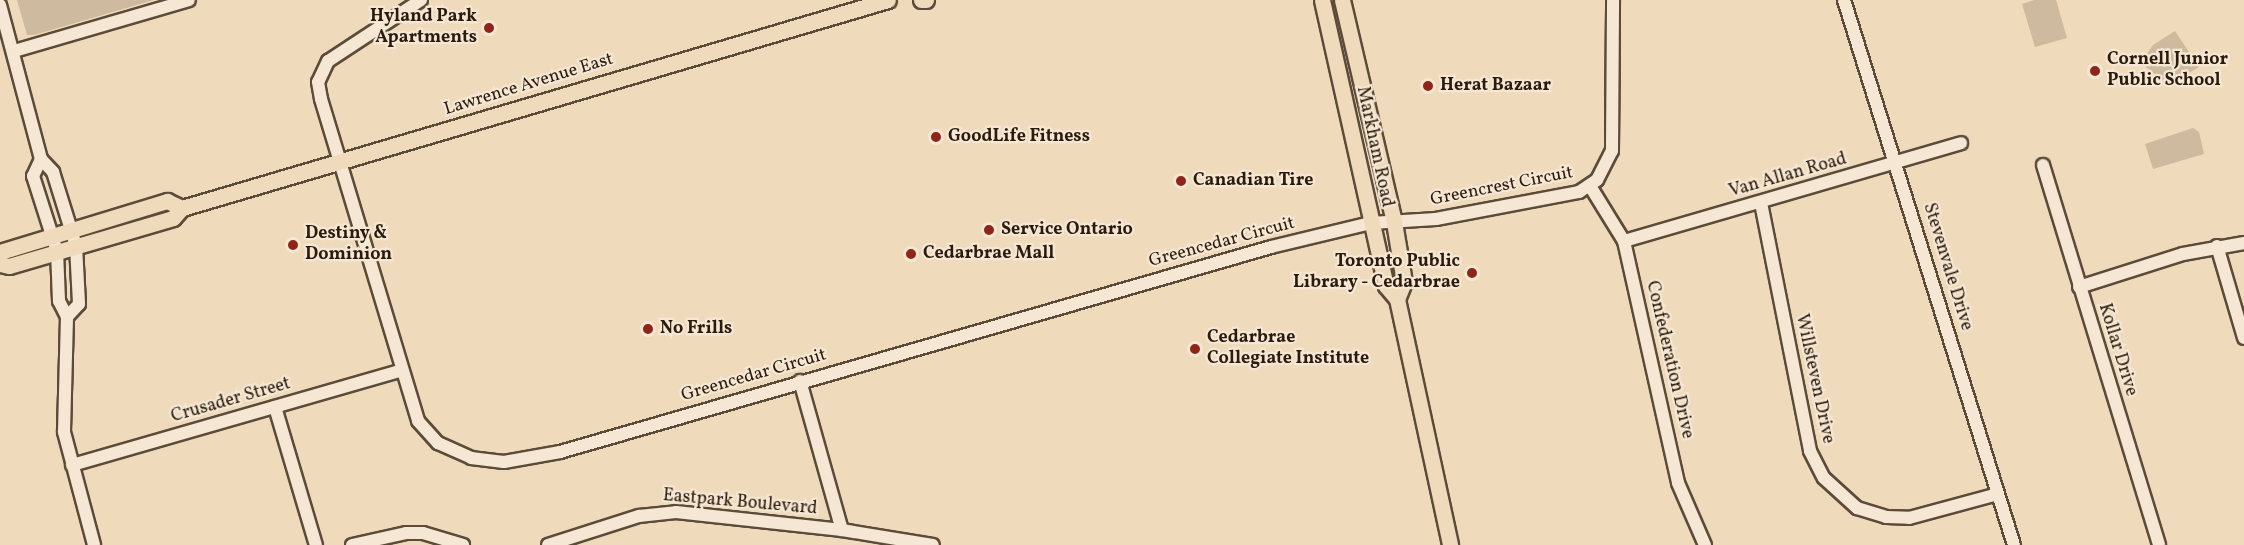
<!DOCTYPE html>
<html>
<head>
<meta charset="utf-8">
<style>
  body { margin:0 }
  #map { position:relative; width:2244px; height:545px; overflow:hidden; background:#efdabc; font-family:Vollkorn,serif }
  div>[style] { position:absolute }
  .green>* { inset:0; background:#ceba9e }
  .roads { filter:drop-shadow(2px 0 #5b4b38) drop-shadow(-2px 0 #5b4b38) drop-shadow(0 2px #5b4b38) drop-shadow(0 -2px #5b4b38) }
  .minor>* { height:12px; margin:-6px; padding:0 6px; transform-origin:6px; border-radius:6px; background:#f5e7d3 }
  .major>* { height:15px; margin:-7.5px; padding:0 7.5px; transform-origin:7.5px; border-radius:7.5px; background:#efdabc }
  .dots>* { width:16px; height:16px; translate:-50% -50%; box-sizing:border-box; border:3px solid #f5e7d3; border-radius:50% }
  span { translate:-50% -50%; white-space:nowrap; text-align:center; line-height:1.15; -webkit-text-stroke:4.5px #f5e7d3; paint-order:stroke }
  .poi-label { font-size:18px; color:#2a1b0c; font-weight:700 }
  .right { translate:-100% -50%; text-align:right }
  .left { translate:0 -50%; text-align:left }
  .street-label { font-size:18px; color:#2a1b0c }
</style>
</head>
<body>
<div id="map">
  <div class="green">
    <i style="clip-path:polygon(17px 0,154px 0,34px 35px,27px 35px)"></i>
    <i style="clip-path:polygon(2034px 0,2056px 0,2067px 38px,2035px 47px,2022px 4px)"></i>
    <i style="clip-path:polygon(2175px 31px,2199px 67px,2174px 82px,2165px 82px,2146px 67px,2146px 55px,2153px 45px)"></i>
    <i style="clip-path:polygon(2193px 128px,2199px 132px,2204px 154px,2153px 169px,2145px 144px)"></i>
  </div>
  <div class="roads">
    <div class="minor">
      <i style="left:421px;top:0;width:111px;rotate:146.7deg"></i>
      <i style="left:328px;top:61px;width:23px;rotate:115deg"></i>
      <i style="left:318px;top:82px;width:17px;rotate:80deg"></i>
      <i style="left:321px;top:99px;width:336px;rotate:73.2deg"></i>
      <i style="left:418px;top:421px;width:30px;rotate:48deg"></i>
      <i style="left:438px;top:443px;width:36px;rotate:24deg"></i>
      <i style="left:471px;top:458px;width:33px;rotate:7deg"></i>
      <i style="left:504px;top:462px;width:57px;rotate:-10.1deg"></i>
      <i style="left:560px;top:452px;width:740px;rotate:-16.08deg"></i>
      <i style="left:1271px;top:247px;width:103px;rotate:-13.5deg"></i>
      <i style="left:1371px;top:223px;width:65px;rotate:-3.5deg"></i>
      <i style="left:1436px;top:219px;width:146px;rotate:-10.7deg"></i>
      <i style="left:1579px;top:192px;width:22px;rotate:-34deg"></i>
      <i style="left:1597px;top:180px;width:33px;rotate:-63deg"></i>
      <i style="left:1612px;top:151px;width:151px;rotate:-89.6deg"></i>
      <i style="left:1844px;top:0;width:571px;rotate:72.68deg"></i>
      <i style="left:0;top:5px;width:159px;rotate:75.1deg"></i>
      <i style="left:41px;top:159px;width:18px;rotate:47deg"></i>
      <i style="left:53px;top:172px;width:77px;rotate:72.7deg"></i>
      <i style="left:76px;top:246px;width:58px;rotate:87deg"></i>
      <i style="left:79px;top:304px;width:18px;rotate:133deg"></i>
      <i style="left:14px;top:51px;width:182px;rotate:-16.2deg"></i>
      <i style="left:41px;top:159px;width:19px;rotate:115deg"></i>
      <i style="left:33px;top:176px;width:79px;rotate:72.3deg"></i>
      <i style="left:57px;top:251px;width:50px;rotate:87.7deg"></i>
      <i style="left:59px;top:301px;width:18px;rotate:63deg"></i>
      <i style="left:67px;top:317px;width:115px;rotate:91.5deg"></i>
      <i style="left:64px;top:432px;width:117px;rotate:75.1deg"></i>
      <i style="left:2043px;top:165px;width:397px;rotate:73deg"></i>
      <i style="left:1590px;top:186px;width:65px;rotate:58.3deg"></i>
      <i style="left:1624px;top:241px;width:248px;rotate:77.4deg"></i>
      <i style="left:1678px;top:483px;width:68px;rotate:66.5deg"></i>
      <i style="left:1761px;top:203px;width:253px;rotate:78.8deg"></i>
      <i style="left:1810px;top:451px;width:30px;rotate:63deg"></i>
      <i style="left:1824px;top:478px;width:45px;rotate:42.3deg"></i>
      <i style="left:1857px;top:508px;width:30px;rotate:17deg"></i>
      <i style="left:1886px;top:517px;width:23px;rotate:2deg"></i>
      <i style="left:1909px;top:518px;width:92px;rotate:-15.1deg"></i>
      <i style="left:1624px;top:241px;width:351px;rotate:-16.2deg"></i>
      <i style="left:2217px;top:246px;width:96px;rotate:73.6deg"></i>
      <i style="left:2079px;top:287px;width:109px;rotate:-17.6deg"></i>
      <i style="left:2183px;top:254px;width:62px;rotate:-10.2deg"></i>
      <i style="left:800px;top:381px;width:155px;rotate:74.3deg"></i>
      <i style="left:275px;top:407px;width:144px;rotate:73.5deg"></i>
      <i style="left:72px;top:465px;width:341px;rotate:-16deg"></i>
      <i style="left:352px;top:545px;width:55px;rotate:-12.5deg"></i>
      <i style="left:406px;top:533px;width:17px"></i>
      <i style="left:423px;top:533px;width:42px;rotate:16.7deg"></i>
      <i style="left:548px;top:545px;width:96px;rotate:-17.7deg"></i>
      <i style="left:639px;top:516px;width:37px;rotate:-6deg"></i>
      <i style="left:676px;top:512px;width:167px;rotate:6.2deg"></i>
      <i style="left:842px;top:530px;width:92px;rotate:9.4deg"></i>
    </div>
    <div class="major">
      <i style="left:921px;top:0;width:5px"></i>
      <i style="left:1322px;top:0;width:293px;rotate:77.4deg"></i>
      <i style="left:1386px;top:286px;width:17px;rotate:50deg"></i>
      <i style="left:1397px;top:299px;width:252px;rotate:77.8deg"></i>
      <i style="left:1342px;top:0;width:228px;rotate:76.8deg"></i>
      <i style="left:1394px;top:222px;width:61px;rotate:80.5deg"></i>
      <i style="left:1404px;top:282px;width:18px;rotate:112deg"></i>
      <i style="left:0;top:252px;width:175px;rotate:-17deg"></i>
      <i style="left:167px;top:201px;width:17px;rotate:25deg"></i>
      <i style="left:0;top:264px;width:9px;rotate:13deg"></i>
      <i style="left:9px;top:266px;width:171px;rotate:-16.3deg"></i>
      <i style="left:173px;top:218px;width:13px;rotate:-48deg"></i>
      <i style="left:182px;top:208px;width:736px;rotate:-16.42deg"></i>
    </div>
  </div>
  <div class="dots">
    <i style="left:489px;top:28px;background:#8f2418"></i>
    <i style="left:2095px;top:71px;background:#8f2418"></i>
    <i style="left:1428px;top:86px;background:#8f2418"></i>
    <i style="left:936px;top:137px;background:#8f2418"></i>
    <i style="left:1181px;top:181px;background:#8f2418"></i>
    <i style="left:989px;top:230px;background:#8f2418"></i>
    <i style="left:293px;top:245px;background:#8f2418"></i>
    <i style="left:911px;top:254px;background:#8f2418"></i>
    <i style="left:1472px;top:273px;background:#8f2418"></i>
    <i style="left:648px;top:329px;background:#8f2418"></i>
    <i style="left:1195px;top:349px;background:#8f2418"></i>
  </div>
  <div class="poi-label">
    <span class="right" style="left:477px;top:28px">Hyland Park<br>Apartments</span>
    <span class="left" style="left:2107px;top:71px">Cornell Junior<br>Public School</span>
    <span class="left" style="left:1440px;top:86px">Herat Bazaar</span>
    <span class="left" style="left:948px;top:137px">GoodLife Fitness</span>
    <span class="left" style="left:1193px;top:181px">Canadian Tire</span>
    <span class="left" style="left:1001px;top:230px">Service Ontario</span>
    <span class="left" style="left:305px;top:245px">Destiny &amp;<br>Dominion</span>
    <span class="left" style="left:923px;top:254px">Cedarbrae Mall</span>
    <span class="right" style="left:1460px;top:273px">Toronto Public<br>Library - Cedarbrae</span>
    <span class="left" style="left:660px;top:329px">No Frills</span>
    <span class="left" style="left:1207px;top:349px">Cedarbrae<br>Collegiate Institute</span>
  </div>
  <div class="street-label">
    <span style="left:529px;top:85px;rotate:-17deg">Lawrence Avenue East</span>
    <span style="left:1374px;top:147px;rotate:78deg">Markham Road</span>
    <span style="left:1788px;top:176px;rotate:-16deg">Van Allan Road</span>
    <span style="left:1502px;top:187px;rotate:-11deg">Greencrest Circuit</span>
    <span style="left:1222px;top:243px;rotate:-15deg">Greencedar Circuit</span>
    <span style="left:1947px;top:267px;rotate:73deg">Stevenvale Drive</span>
    <span style="left:2117px;top:350px;rotate:73deg">Kollar Drive</span>
    <span style="left:1669px;top:360px;rotate:77deg">Confederation Drive</span>
    <span style="left:754px;top:376px;rotate:-16deg">Greencedar Circuit</span>
    <span style="left:1814px;top:379px;rotate:78deg">Willsteven Drive</span>
    <span style="left:231px;top:401px;rotate:-16deg">Crusader Street</span>
    <span style="left:740px;top:503px;rotate:5deg">Eastpark Boulevard</span>
  </div>
</div>
</body>
</html>
